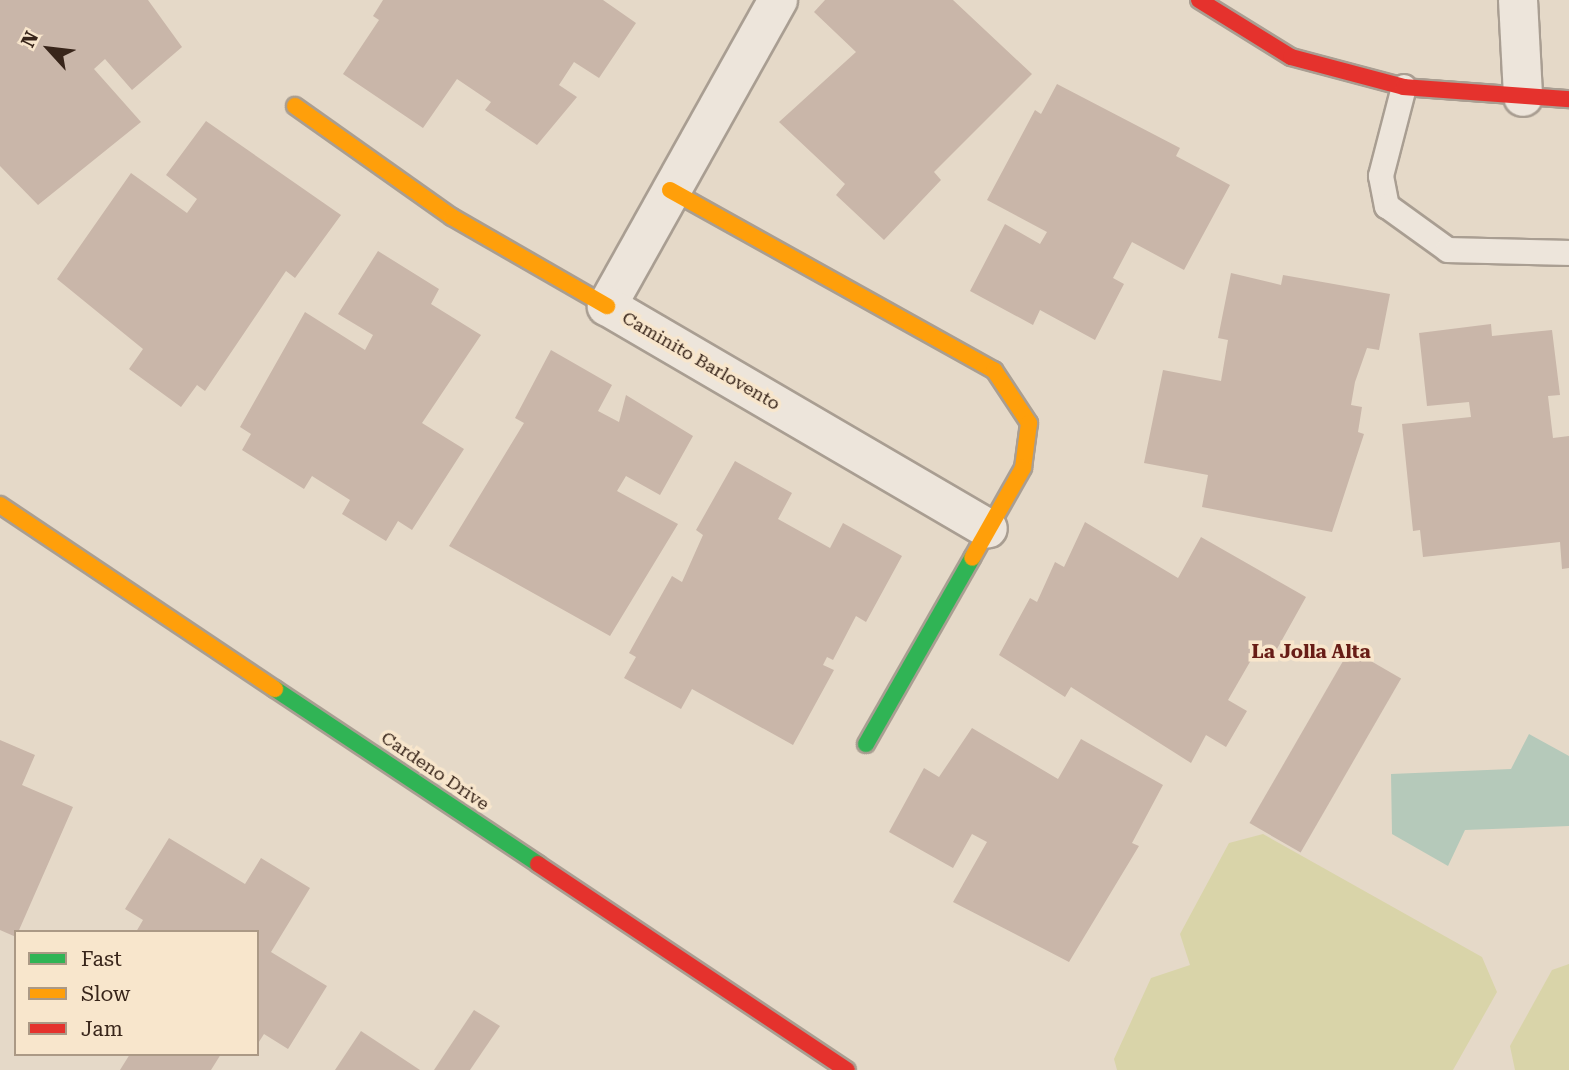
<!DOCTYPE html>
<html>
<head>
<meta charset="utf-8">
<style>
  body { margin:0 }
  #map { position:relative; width:1569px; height:1070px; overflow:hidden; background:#e5d9c8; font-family:"Roboto Serif",serif }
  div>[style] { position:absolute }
  .green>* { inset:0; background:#d9d4a9 }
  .water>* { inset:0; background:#b5c9ba }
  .building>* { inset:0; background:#c9b6a9; transform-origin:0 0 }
  .roads { filter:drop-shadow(2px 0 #a99e92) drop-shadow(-2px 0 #a99e92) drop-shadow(0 2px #a99e92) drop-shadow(0 -2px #a99e92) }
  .lane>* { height:24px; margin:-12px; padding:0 12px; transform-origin:12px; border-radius:12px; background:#ede5db }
  .street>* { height:38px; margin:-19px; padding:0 19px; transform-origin:19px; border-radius:19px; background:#ede5db }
  .fast>* { height:16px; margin:-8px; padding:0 8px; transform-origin:8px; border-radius:8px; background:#30b455 }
  .slow>* { height:16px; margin:-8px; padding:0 8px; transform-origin:8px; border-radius:8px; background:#ff9f0a }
  .jam>* { height:16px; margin:-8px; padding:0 8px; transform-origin:8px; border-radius:8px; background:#e5322d }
  span { translate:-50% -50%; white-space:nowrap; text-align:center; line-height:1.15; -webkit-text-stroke:7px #f8e6cc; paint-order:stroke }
  .street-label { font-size:18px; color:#38251a }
  .neighbourhood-label { font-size:19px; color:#681d16; font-weight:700 }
  .legend { position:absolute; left:14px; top:930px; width:245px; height:126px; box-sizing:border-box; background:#f8e6cc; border:2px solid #ab9985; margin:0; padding:9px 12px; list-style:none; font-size:21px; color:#38251a }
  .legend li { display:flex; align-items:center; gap:14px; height:35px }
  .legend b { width:35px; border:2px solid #ab9985 }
  .north { position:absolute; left:14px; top:14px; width:70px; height:70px; -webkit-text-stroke:5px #f8e6cc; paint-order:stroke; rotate:297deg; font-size:19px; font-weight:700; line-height:28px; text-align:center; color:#38251a }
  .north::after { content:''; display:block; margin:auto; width:24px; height:32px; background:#38251a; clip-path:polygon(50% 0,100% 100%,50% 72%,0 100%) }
</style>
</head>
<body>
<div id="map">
  <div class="green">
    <i style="clip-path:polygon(1263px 834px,1482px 957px,1497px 992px,1453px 1070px,1117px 1070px,1114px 1059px,1151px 978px,1190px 965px,1180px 934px,1229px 843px)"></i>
    <i style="clip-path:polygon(1569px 964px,1569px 1070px,1515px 1070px,1510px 1046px,1552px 970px)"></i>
  </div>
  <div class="water">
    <i style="clip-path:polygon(1529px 734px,1569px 756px,1569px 826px,1465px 830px,1448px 866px,1392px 834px,1391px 774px,1511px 769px)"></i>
  </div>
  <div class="building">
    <i style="clip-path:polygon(0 0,148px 0,182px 47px,132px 90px,105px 59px,94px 69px,141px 122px,38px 205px,0 166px)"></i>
    <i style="clip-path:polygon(383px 0,603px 0,636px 23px,599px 78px,574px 62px,559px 85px,577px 97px,537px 145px,485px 110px,491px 102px,457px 79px,423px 128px,343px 74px,379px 20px,373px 16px)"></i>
    <i style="clip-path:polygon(825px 0,953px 0,1032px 74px,934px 172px,941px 180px,884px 240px,836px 195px,845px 184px,779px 122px,856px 52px,814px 12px)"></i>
    <i style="clip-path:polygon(1057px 84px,1180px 148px,1176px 156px,1230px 185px,1184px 270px,1132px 242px,1113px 278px,1124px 284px,1095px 340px,1040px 310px,1033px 325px,970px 291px,1005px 224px,1040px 244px,1047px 232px,987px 200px,1035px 110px,1041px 114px)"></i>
    <i style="clip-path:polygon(206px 121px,341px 215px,295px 278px,286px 271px,205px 391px,197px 385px,181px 407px,129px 369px,143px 349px,57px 279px,131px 173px,187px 213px,197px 199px,166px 175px)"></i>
    <i style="clip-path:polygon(378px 251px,439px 289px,431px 304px,481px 335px,422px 423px,464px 449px,412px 530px,398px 521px,386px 541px,342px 514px,350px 500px,312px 476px,304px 489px,242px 450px,251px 434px,240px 427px,305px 312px,365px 350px,373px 335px,338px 314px)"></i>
    <i style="clip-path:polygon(1231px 273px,1281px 285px,1283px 275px,1390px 294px,1379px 350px,1367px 348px,1355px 382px,1351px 405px,1362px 407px,1358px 432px,1364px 434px,1332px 532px,1202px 507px,1208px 475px,1144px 463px,1163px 370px,1221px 381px,1228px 340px,1218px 338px)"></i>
    <i style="clip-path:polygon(1491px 324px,1492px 336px,1552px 330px,1560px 395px,1548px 396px,1553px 438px,1569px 436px,1569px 568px,1562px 569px,1560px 542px,1423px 557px,1420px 530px,1413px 531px,1402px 424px,1471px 417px,1469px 402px,1427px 406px,1419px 333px)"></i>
    <i style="clip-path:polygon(551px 350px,612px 385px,598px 411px,619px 422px,626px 395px,693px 436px,660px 495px,626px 476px,617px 491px,678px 524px,610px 636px,449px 546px,524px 423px,515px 418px)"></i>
    <i style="clip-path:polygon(735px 461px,792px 493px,778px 519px,830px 548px,843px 523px,902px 556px,866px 622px,856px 616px,833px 660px,827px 657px,823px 665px,834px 670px,793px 745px,692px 689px,681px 709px,624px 678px,636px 657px,629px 653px,672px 576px,682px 582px,703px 535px,696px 530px)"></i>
    <i style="clip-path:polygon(1085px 522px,1178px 578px,1201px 537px,1306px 597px,1273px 656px,1258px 648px,1228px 700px,1247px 711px,1226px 747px,1206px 735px,1191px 763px,1071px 687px,1065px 697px,999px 655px,1030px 598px,1037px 602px,1055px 562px,1064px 567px)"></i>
    <i style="left:1350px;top:649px;width:59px;height:201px;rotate:30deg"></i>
    <i style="clip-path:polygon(972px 728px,1058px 779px,1081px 739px,1163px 785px,1132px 843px,1139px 846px,1069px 962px,953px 902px,987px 842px,972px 834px,953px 868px,889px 832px,924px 768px,939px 777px)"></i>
    <i style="clip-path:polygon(0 740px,35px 755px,22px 785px,73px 807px,16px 937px,0 930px)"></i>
    <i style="clip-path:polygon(169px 838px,245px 884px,261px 858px,310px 888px,271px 952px,327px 986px,288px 1049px,264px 1034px,257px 1045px,257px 932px,136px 932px,143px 920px,125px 909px)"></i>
    <i style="clip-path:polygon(474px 1010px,500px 1026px,470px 1070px,434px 1070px)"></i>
    <i style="clip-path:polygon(361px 1031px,420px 1070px,335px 1070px)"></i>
    <i style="clip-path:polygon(130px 1054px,221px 1054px,211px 1070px,120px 1070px)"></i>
  </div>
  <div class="roads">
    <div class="lane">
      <i style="left:1404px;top:87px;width:92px;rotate:104.5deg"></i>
      <i style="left:1381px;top:176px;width:31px;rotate:79deg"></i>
      <i style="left:1387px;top:206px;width:75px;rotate:35.8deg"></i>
      <i style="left:1448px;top:250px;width:121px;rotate:1.4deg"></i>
    </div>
    <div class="street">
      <i style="left:778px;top:0;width:351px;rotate:119.2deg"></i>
      <i style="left:607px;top:306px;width:441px;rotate:30.3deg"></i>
      <i style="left:1518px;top:0;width:97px;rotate:87deg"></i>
    </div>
    <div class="fast">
      <i style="left:275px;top:689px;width:316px;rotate:33.6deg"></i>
      <i style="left:866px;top:744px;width:214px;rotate:-60.3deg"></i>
    </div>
    <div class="slow">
      <i style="left:295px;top:106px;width:192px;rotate:35.3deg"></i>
      <i style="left:452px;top:217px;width:179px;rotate:29.9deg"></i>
      <i style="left:670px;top:190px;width:371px;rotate:29.1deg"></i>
      <i style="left:994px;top:370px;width:64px;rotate:56.6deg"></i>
      <i style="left:1029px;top:423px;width:45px;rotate:97.6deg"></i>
      <i style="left:1023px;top:468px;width:103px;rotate:119.5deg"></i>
      <i style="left:0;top:505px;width:331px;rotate:33.8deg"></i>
    </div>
    <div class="jam">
      <i style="left:1199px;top:0;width:108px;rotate:31.8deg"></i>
      <i style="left:1291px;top:57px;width:117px;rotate:14.9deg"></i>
      <i style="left:1404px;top:87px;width:165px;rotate:4.2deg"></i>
      <i style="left:538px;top:864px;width:371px;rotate:33.7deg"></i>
    </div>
  </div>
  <div class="street-label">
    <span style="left:701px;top:361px;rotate:30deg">Caminito Barlovento</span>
    <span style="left:435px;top:771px;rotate:34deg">Cardeno Drive</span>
  </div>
  <div class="neighbourhood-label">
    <span style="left:1311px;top:652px">La Jolla Alta</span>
  </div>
  <ul class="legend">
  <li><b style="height:9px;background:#30b455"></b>Fast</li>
  <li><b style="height:9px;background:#ff9f0a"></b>Slow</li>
  <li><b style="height:9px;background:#e5322d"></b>Jam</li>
  </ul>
  <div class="north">N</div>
</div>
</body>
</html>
